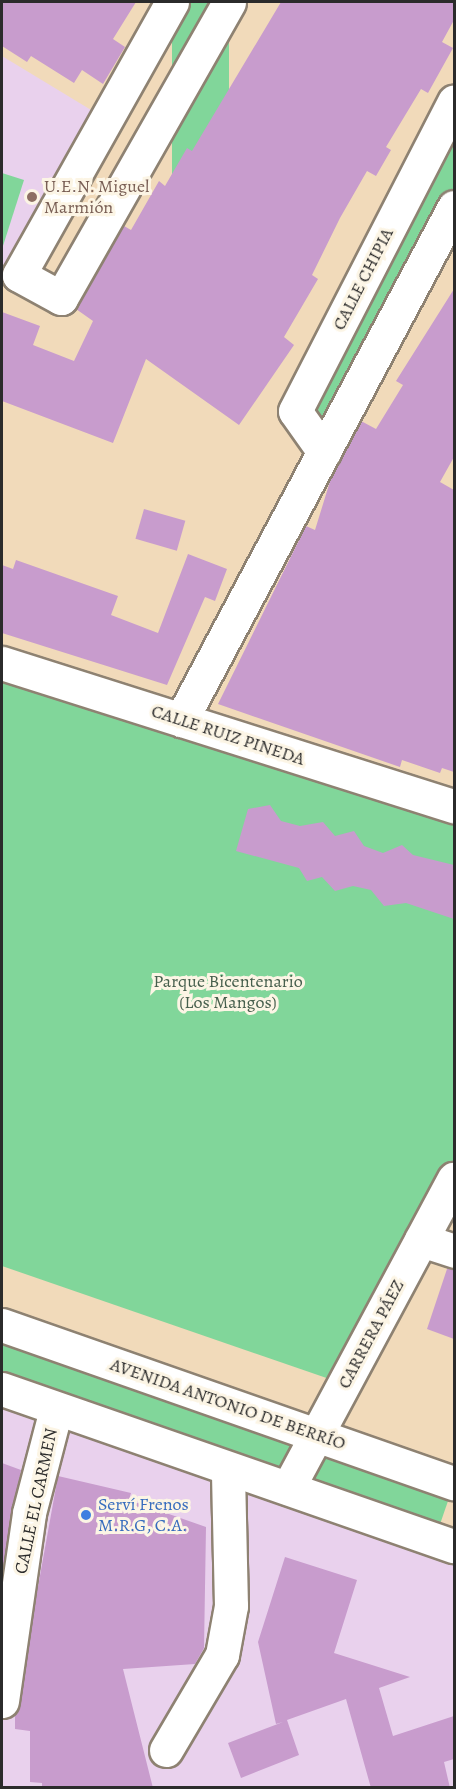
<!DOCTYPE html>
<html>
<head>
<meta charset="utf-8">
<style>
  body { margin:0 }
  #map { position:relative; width:456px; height:1789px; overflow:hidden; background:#f1daba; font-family:Alegreya,serif }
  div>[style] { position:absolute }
  .built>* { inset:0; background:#e9d1ed }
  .green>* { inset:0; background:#81d69a; transform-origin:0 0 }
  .building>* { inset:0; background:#c89ccd; transform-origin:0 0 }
  .roads { filter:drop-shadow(2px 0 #8e8272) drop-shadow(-2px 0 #8e8272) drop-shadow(0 2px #8e8272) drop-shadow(0 -2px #8e8272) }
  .minor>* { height:33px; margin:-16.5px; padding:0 16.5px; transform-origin:16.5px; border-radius:16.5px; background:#fff }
  .dots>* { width:16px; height:16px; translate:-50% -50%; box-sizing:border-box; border:3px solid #fcf5e5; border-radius:50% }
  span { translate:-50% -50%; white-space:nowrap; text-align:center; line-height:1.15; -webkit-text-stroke:6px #fcf5e5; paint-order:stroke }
  .education-label { font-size:18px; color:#785e54 }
  .left { translate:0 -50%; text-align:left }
  .street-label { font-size:18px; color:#2b2b2b }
  .park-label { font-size:18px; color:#455e4c }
  .shop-label { font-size:18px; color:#366cbe }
  .frame { position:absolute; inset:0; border:3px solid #2b2b2b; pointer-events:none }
</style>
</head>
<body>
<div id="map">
  <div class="built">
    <i style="clip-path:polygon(2px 56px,106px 119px,19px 275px,3px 283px)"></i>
    <i style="clip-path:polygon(2px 1389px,454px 1546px,454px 1787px,2px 1788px)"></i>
  </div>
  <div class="green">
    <i style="left:172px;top:2px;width:57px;height:313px"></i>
    <i style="clip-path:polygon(454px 102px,454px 207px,324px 452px,297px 407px)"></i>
    <i style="clip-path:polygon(2px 173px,24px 180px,2px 249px)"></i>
    <i style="clip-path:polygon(2px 663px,454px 806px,454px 1179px,344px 1384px,2px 1266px)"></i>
    <i style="left:2px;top:1325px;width:479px;height:64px;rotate:19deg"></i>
  </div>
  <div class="building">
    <i style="clip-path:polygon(2px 2px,136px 2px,113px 39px,125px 47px,103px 84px,82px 70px,74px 83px,31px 56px,27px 62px,2px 46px)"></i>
    <i style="clip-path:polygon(281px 2px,454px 2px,454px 20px,442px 42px,453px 48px,428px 93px,421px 89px,386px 147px,391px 150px,376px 176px,367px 171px,340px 218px,312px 275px,318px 279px,284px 337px,294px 345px,239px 425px,146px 359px,113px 443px,2px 401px,2px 312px,40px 326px,33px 345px,74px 361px,93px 321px,76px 309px,124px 226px,131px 230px,159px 181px,165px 186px,187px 148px,192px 151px)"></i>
    <i style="clip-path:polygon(454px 289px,454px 457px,440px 482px,454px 490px,454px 772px,442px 768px,440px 773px,402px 760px,400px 767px,218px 704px,306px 526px,315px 530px,332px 475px,361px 421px,376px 429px,403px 385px,396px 381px)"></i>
    <i style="left:144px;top:509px;width:43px;height:31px;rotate:16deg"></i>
    <i style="clip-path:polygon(188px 554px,227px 569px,215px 601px,205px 597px,167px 685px,2px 633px,2px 565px,13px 569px,16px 560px,118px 596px,111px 615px,158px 633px)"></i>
    <i style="clip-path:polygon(270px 805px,281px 821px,300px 826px,323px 822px,335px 836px,354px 831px,364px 846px,383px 853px,402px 845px,413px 855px,454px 865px,454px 919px,406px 903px,384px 906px,371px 890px,353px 886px,335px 891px,322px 877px,307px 881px,299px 868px,236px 851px,248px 809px)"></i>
    <i style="clip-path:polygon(447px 1269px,454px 1269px,454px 1339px,427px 1329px)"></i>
    <i style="clip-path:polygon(2px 1463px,21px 1470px,2px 1573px)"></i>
    <i style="clip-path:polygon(58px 1476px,131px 1493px,129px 1500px,206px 1527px,204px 1648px,195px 1664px,123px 1669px,153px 1788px,42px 1788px,42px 1783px,30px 1782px,30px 1731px,15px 1729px,15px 1714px)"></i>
    <i style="clip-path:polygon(285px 1557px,357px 1580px,334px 1653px,410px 1677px,379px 1688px,393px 1736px,454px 1716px,454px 1759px,444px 1762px,450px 1788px,371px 1788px,346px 1699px,287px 1720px,299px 1755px,241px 1778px,228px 1743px,283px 1722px,276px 1724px,258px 1642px)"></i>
  </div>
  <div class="roads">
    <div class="minor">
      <i style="left:172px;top:2px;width:313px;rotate:119.3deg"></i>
      <i style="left:19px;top:275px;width:48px;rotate:28.7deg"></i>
      <i style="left:61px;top:298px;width:340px;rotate:-60.4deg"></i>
      <i style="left:324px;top:452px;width:50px;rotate:-125.3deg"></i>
      <i style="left:295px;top:411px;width:348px;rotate:-62.8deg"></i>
      <i style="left:2px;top:663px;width:474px;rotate:17.6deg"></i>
      <i style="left:181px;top:720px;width:581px;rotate:-61.98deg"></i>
      <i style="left:421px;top:1240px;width:35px;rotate:18deg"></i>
      <i style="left:2px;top:1325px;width:479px;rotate:19.3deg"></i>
      <i style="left:2px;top:1389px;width:478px;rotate:19.2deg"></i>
      <i style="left:288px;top:1488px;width:351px;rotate:-61.8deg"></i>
      <i style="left:2px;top:1701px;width:190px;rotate:-81.8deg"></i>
      <i style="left:29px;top:1513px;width:107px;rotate:-75.4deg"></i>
      <i style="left:166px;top:1750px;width:110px;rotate:-59.5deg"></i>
      <i style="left:222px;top:1655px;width:50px;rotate:-79.6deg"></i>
      <i style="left:231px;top:1606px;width:137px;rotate:-91.3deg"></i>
    </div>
  </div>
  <div class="dots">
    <i style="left:32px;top:197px;background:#8d6e63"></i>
    <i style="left:86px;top:1515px;background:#3f7fe0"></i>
  </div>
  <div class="education-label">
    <span class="left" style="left:44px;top:197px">U.E.N. Miguel<br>Marmión</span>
  </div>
  <div class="street-label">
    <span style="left:363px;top:279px;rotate:-63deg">CALLE CHIPIA</span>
    <span style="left:228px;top:735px;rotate:18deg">CALLE RUIZ PINEDA</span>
    <span style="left:371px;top:1334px;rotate:-62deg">CARRERA PÁEZ</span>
    <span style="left:228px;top:1404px;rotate:19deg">AVENIDA ANTONIO DE BERRÍO</span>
    <span style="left:36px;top:1501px;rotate:-78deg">CALLE EL CARMEN</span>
  </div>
  <div class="park-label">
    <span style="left:228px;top:992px">Parque Bicentenario<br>(Los Mangos)</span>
  </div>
  <div class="shop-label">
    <span class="left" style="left:98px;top:1515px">Serví Frenos<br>M.R.G, C.A.</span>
  </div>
  <div class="frame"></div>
</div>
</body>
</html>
